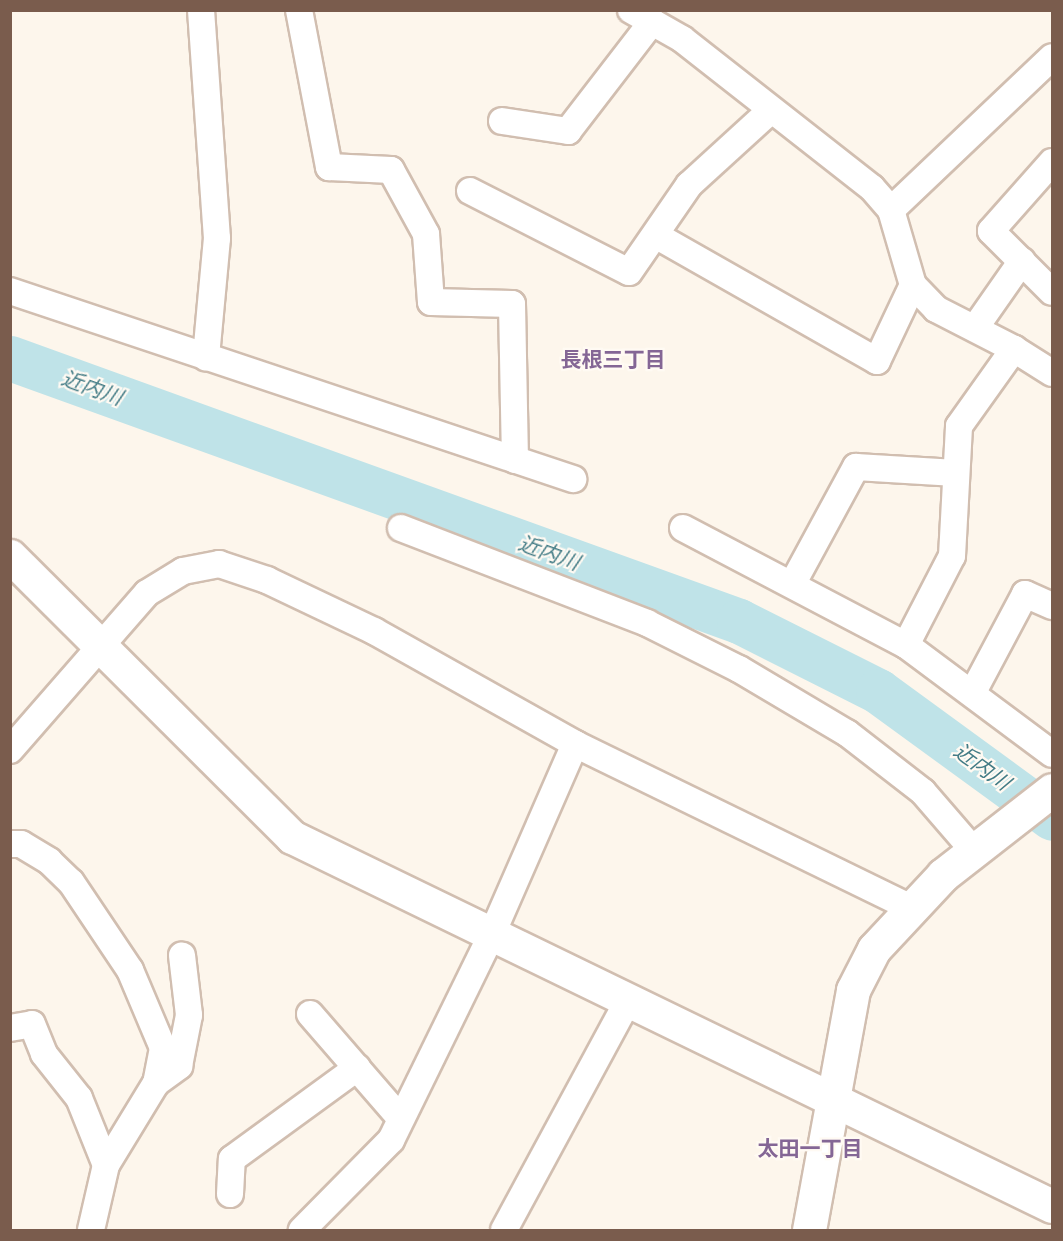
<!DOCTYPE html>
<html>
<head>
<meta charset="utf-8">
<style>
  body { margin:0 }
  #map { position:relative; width:1063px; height:1241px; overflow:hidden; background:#fdf6ec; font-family:Rubik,"Noto Sans JP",sans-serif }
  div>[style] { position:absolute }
  .river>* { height:45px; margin:-22.5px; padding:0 22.5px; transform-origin:22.5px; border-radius:22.5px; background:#bfe3e8 }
  .roads { filter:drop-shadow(2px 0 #d1beb0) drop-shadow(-2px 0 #d1beb0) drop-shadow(0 2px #d1beb0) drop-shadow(0 -2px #d1beb0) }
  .street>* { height:26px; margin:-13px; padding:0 13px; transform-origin:13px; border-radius:13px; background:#fff }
  .secondary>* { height:33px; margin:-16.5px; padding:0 16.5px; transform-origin:16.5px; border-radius:16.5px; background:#fff }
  span { translate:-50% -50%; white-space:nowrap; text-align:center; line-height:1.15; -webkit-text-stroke:4.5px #fffaf3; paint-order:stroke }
  .neighbourhood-label { font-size:21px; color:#846695; font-weight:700 }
  .water-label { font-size:21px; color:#437c86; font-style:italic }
  .frame { position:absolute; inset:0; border:12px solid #7a5c4d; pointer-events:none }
</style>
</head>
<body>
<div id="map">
  <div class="river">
    <i style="left:10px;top:358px;width:775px;rotate:19.84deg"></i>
    <i style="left:739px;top:621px;width:156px;rotate:26.7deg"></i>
    <i style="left:878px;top:691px;width:215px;rotate:36.1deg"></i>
  </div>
  <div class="roads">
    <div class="street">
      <i style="left:201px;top:10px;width:229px;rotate:86deg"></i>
      <i style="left:217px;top:238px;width:120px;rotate:95.3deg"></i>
      <i style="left:299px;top:10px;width:160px;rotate:79.2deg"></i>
      <i style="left:329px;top:167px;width:62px;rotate:2.8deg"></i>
      <i style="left:391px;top:170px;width:73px;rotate:61.3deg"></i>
      <i style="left:426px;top:234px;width:68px;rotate:85.8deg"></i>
      <i style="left:431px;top:302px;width:81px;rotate:1.4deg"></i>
      <i style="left:512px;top:304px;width:156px;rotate:88.9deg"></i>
      <i style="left:631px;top:10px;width:59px;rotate:29.6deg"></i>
      <i style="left:682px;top:39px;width:241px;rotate:38.1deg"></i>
      <i style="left:872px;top:188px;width:29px;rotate:49deg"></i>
      <i style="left:891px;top:210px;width:78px;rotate:73.7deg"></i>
      <i style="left:913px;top:285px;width:33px;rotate:46deg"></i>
      <i style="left:936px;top:309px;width:88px;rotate:27.1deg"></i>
      <i style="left:502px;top:121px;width:67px;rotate:8.6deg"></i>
      <i style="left:568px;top:131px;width:138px;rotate:-52.4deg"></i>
      <i style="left:1052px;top:162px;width:92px;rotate:131.5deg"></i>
      <i style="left:991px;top:231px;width:86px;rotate:45deg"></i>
      <i style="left:470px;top:191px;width:178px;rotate:27deg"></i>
      <i style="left:629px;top:272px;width:106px;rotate:-55.4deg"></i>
      <i style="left:689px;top:185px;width:111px;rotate:-42.4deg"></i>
      <i style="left:891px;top:210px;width:222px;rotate:-43.5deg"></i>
      <i style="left:657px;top:236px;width:253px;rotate:29.6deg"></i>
      <i style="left:877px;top:361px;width:84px;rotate:-64.7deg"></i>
      <i style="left:10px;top:291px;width:594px;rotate:18.47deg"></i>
      <i style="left:975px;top:328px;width:82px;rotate:-55deg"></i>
      <i style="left:401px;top:528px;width:264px;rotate:21.1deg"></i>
      <i style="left:647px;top:623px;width:103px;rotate:26.6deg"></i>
      <i style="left:739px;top:669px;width:126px;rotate:30.7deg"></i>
      <i style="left:847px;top:733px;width:96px;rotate:37.8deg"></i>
      <i style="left:923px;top:792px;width:77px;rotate:49.2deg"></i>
      <i style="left:683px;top:528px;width:252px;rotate:27.7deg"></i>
      <i style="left:906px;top:645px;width:182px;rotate:36.7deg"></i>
      <i style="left:794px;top:581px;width:130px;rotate:-61.5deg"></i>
      <i style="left:856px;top:467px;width:100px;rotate:3.4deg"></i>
      <i style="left:906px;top:645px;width:100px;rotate:-62.7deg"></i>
      <i style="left:952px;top:556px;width:130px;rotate:-86.9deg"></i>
      <i style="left:959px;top:426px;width:95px;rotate:-54.5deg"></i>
      <i style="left:1014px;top:349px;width:45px;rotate:32.3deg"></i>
      <i style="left:973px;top:692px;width:111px;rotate:-62deg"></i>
      <i style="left:1025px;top:594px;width:30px;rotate:24deg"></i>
      <i style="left:575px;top:744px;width:374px;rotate:26deg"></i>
      <i style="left:10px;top:750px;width:208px;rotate:-48.9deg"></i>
      <i style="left:147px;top:593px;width:42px;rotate:-31.4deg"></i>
      <i style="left:183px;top:571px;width:37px;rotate:-11deg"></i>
      <i style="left:219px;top:564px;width:51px;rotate:18.4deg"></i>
      <i style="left:267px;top:580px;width:119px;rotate:25.5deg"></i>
      <i style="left:374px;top:631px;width:231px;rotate:29.3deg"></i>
      <i style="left:575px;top:744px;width:210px;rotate:113.6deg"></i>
      <i style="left:491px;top:936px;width:227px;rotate:116.1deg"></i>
      <i style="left:391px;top:1140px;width:127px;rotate:134.7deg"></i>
      <i style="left:10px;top:844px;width:11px"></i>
      <i style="left:21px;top:844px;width:33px;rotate:31deg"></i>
      <i style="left:49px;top:861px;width:30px;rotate:44deg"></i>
      <i style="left:71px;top:882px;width:106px;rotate:56.2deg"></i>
      <i style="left:130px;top:970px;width:85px;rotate:67.1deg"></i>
      <i style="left:163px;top:1048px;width:36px;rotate:101deg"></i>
      <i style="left:156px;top:1083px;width:96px;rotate:121.4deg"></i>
      <i style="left:106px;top:1165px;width:67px;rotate:103deg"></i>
      <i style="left:310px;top:1014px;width:138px;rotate:49.1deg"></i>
      <i style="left:10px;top:1028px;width:22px;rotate:-10deg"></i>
      <i style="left:32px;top:1024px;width:32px;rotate:68deg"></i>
      <i style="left:44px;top:1054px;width:56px;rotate:51.5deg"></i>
      <i style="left:79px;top:1098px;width:72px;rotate:68.1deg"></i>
      <i style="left:156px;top:1083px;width:29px;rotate:-36deg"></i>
      <i style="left:179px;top:1066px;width:52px;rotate:-78.9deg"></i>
      <i style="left:189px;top:1015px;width:60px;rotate:-96.7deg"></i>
      <i style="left:230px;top:1194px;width:35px;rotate:-87deg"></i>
      <i style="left:232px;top:1159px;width:155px;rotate:-36.1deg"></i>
      <i style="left:504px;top:1230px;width:260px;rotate:-61.6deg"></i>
    </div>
    <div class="secondary">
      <i style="left:10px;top:556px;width:398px;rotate:44.9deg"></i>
      <i style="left:292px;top:837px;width:845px;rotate:25.9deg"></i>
      <i style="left:809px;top:1230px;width:244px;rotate:-79.6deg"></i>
      <i style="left:853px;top:990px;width:46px;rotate:-62.9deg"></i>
      <i style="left:874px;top:949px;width:101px;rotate:-47deg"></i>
      <i style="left:943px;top:875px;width:138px;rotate:-37.9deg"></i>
    </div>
  </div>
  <div class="neighbourhood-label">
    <span style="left:613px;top:360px">長根三丁目</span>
    <span style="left:810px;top:1149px">太田一丁目</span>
  </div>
  <div class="water-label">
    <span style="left:92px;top:388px;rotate:20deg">近内川</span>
    <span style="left:549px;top:553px;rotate:20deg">近内川</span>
    <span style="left:982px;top:767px;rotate:36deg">近内川</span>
  </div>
  <div class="frame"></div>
</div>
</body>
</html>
